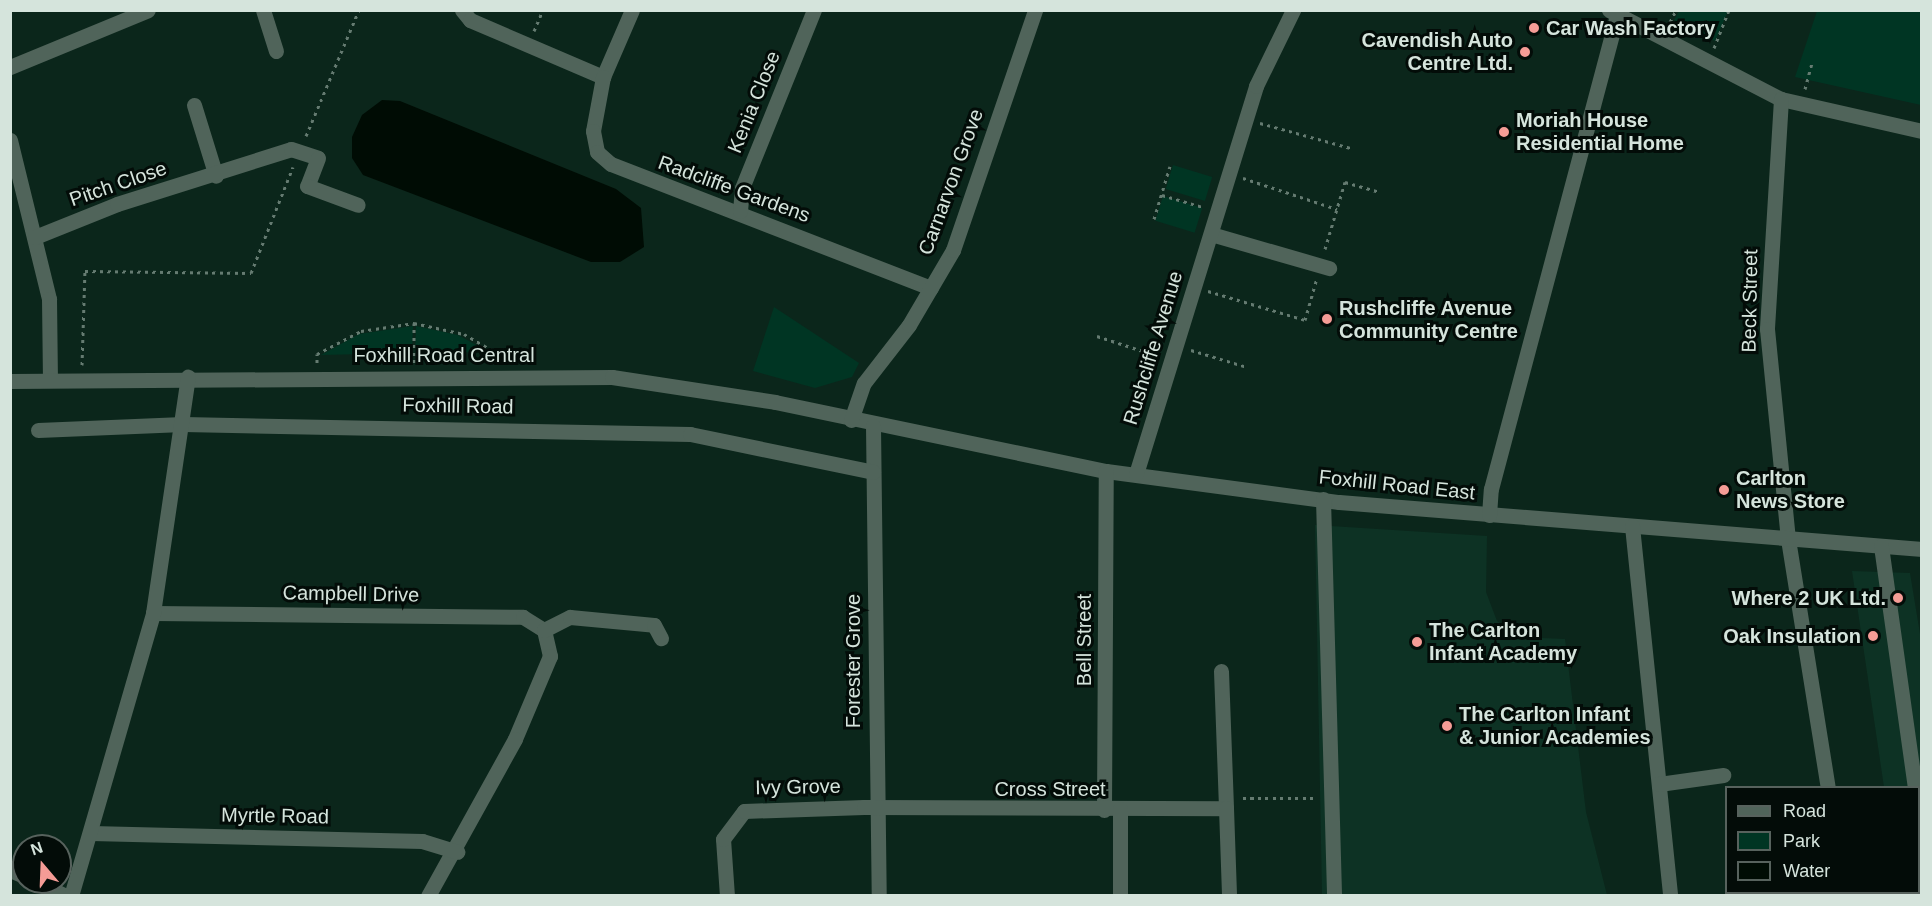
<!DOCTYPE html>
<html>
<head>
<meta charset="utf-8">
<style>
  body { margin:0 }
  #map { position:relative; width:1932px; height:906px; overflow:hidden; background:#0b261b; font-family:Arial,sans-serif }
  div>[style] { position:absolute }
  .built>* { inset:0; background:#0d3224 }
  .green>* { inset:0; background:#003523; transform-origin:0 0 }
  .water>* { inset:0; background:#000c04 }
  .path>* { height:3px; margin-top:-1.5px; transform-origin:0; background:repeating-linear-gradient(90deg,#657b71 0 3px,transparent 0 7.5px) }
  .minor>* { height:15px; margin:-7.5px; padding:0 7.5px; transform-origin:7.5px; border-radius:7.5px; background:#50645a }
  .dots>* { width:16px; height:16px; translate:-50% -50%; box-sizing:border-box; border:3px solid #030c08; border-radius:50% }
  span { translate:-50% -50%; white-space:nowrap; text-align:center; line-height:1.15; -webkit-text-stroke:6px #030c08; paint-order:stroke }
  .poi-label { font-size:20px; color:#d5e4dc; font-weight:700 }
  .left { translate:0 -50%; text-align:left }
  .right { translate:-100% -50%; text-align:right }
  .street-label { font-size:20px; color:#d5e4dc }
  .frame { position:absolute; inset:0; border:12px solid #d5e4dc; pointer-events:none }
  .legend { position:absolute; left:1725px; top:786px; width:195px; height:108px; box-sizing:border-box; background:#030c08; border:2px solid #57625d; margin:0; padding:8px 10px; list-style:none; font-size:18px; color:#d5e4dc }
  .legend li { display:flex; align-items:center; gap:12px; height:30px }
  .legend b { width:30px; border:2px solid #57625d }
  .north { position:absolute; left:12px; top:834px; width:60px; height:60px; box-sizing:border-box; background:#030c08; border:2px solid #57625d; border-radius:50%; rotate:341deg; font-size:16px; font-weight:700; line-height:24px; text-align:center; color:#d5e4dc }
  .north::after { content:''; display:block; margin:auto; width:21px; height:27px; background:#f59c96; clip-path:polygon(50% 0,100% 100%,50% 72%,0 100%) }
</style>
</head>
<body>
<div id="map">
  <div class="built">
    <i style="clip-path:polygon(1315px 525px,1487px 536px,1486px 592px,1497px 621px,1520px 637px,1565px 639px,1586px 812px,1607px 895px,1322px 895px)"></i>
    <i style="clip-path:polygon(1852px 571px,1910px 573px,1922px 646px,1921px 812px,1918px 788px,1884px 787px)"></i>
  </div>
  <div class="green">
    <i style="clip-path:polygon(1679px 11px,1679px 10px,1728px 11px,1715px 41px,1674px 20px)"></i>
    <i style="clip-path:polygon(1817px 11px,1921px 11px,1921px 105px,1795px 77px)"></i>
    <i style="left:1173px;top:165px;width:41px;height:25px;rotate:17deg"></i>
    <i style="left:1163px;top:196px;width:41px;height:26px;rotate:17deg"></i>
    <i style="clip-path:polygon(774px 307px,859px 363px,852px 377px,815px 388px,753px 371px)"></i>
    <i style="clip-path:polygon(413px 326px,412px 353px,321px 355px,359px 334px)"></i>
    <i style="clip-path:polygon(416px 326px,458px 335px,489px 352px,415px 353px)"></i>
  </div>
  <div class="water">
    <i style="clip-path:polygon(382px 100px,400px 101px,616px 189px,641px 208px,644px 247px,620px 262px,591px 262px,363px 175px,352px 158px,352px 137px,362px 115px)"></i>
  </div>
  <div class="path">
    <i style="left:1670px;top:22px;width:13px;rotate:-63deg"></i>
    <i style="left:534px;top:31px;width:23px;rotate:-67deg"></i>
    <i style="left:1714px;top:48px;width:41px;rotate:-68.5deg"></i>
    <i style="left:1805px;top:89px;width:28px;rotate:-75deg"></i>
    <i style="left:1260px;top:123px;width:94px;rotate:15.4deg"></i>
    <i style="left:306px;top:136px;width:137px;rotate:-67.2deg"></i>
    <i style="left:1243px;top:178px;width:99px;rotate:18.3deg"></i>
    <i style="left:1162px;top:195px;width:43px;rotate:16.3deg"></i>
    <i style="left:1154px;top:219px;width:55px;rotate:-73.2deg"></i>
    <i style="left:1325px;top:249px;width:70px;rotate:-73.4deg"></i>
    <i style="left:1345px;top:182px;width:37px;rotate:16deg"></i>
    <i style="left:1208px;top:291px;width:101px;rotate:16.6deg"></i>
    <i style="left:1305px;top:320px;width:41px;rotate:-74.2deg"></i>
    <i style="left:1097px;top:336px;width:61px;rotate:18.1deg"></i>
    <i style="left:1191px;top:350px;width:59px;rotate:16.9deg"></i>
    <i style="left:317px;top:363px;width:9px;rotate:-90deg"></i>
    <i style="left:317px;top:354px;width:50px;rotate:-27.6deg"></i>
    <i style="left:361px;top:331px;width:54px;rotate:-8.6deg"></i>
    <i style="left:414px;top:323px;width:51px;rotate:12.4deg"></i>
    <i style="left:464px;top:334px;width:39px;rotate:30deg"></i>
    <i style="left:498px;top:354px;width:7px;rotate:90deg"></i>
    <i style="left:414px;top:363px;width:40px;rotate:-90deg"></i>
    <i style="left:82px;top:365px;width:94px;rotate:-88.2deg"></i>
    <i style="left:85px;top:271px;width:166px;rotate:0.7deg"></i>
    <i style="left:251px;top:273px;width:114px;rotate:-68.4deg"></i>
    <i style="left:1243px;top:798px;width:71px"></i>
  </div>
  <div class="minor">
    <i style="left:263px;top:10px;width:43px;rotate:72.4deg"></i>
    <i style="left:462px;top:10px;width:13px;rotate:51deg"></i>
    <i style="left:470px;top:20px;width:145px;rotate:23.2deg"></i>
    <i style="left:632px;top:10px;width:73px;rotate:113.4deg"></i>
    <i style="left:603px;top:77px;width:55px;rotate:100.5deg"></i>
    <i style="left:593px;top:131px;width:21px;rotate:79deg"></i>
    <i style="left:597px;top:152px;width:18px;rotate:41deg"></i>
    <i style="left:611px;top:164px;width:343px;rotate:21.2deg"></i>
    <i style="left:1609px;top:10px;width:194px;rotate:27.4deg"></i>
    <i style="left:1781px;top:99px;width:145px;rotate:12.8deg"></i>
    <i style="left:10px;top:67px;width:149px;rotate:-22.4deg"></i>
    <i style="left:1781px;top:99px;width:230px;rotate:93.5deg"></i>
    <i style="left:1767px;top:329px;width:211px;rotate:84.3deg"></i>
    <i style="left:1788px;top:539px;width:252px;rotate:80.9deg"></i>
    <i style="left:194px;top:105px;width:74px;rotate:72.8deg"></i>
    <i style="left:10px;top:140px;width:164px;rotate:76.2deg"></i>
    <i style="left:49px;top:299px;width:80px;rotate:89.3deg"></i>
    <i style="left:740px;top:211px;width:23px;rotate:-85deg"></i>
    <i style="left:742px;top:188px;width:192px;rotate:-68deg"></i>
    <i style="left:1211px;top:234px;width:123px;rotate:16.1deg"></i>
    <i style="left:35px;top:237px;width:88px;rotate:-21.9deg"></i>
    <i style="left:117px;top:204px;width:182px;rotate:-17.5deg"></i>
    <i style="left:291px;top:149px;width:28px;rotate:18deg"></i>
    <i style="left:318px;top:158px;width:30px;rotate:111deg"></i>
    <i style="left:307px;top:186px;width:54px;rotate:20.4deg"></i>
    <i style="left:10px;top:381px;width:602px;rotate:-0.38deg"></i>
    <i style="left:612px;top:377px;width:165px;rotate:8.7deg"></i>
    <i style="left:775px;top:402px;width:338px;rotate:11.8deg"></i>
    <i style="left:1106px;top:471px;width:235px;rotate:7.6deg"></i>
    <i style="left:1339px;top:502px;width:585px;rotate:4.61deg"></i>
    <i style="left:851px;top:420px;width:39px;rotate:-71deg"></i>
    <i style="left:864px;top:383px;width:73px;rotate:-52.2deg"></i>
    <i style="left:909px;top:325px;width:87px;rotate:-59.6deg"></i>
    <i style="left:953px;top:250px;width:254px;rotate:-71.1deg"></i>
    <i style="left:873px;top:426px;width:470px;rotate:89.3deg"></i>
    <i style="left:38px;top:430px;width:145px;rotate:-2.4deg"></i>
    <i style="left:183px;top:424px;width:507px;rotate:1.13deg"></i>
    <i style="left:690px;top:434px;width:187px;rotate:11.7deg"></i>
    <i style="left:1136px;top:474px;width:406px;rotate:-72.8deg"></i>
    <i style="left:1256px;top:86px;width:85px;rotate:-64deg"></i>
    <i style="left:1323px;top:499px;width:397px;rotate:88.4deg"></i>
    <i style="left:1489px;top:515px;width:26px;rotate:-86deg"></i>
    <i style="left:1491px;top:489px;width:490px;rotate:-75.1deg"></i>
    <i style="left:1632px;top:526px;width:372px;rotate:84.1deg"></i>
    <i style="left:1881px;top:546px;width:244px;rotate:82deg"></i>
    <i style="left:153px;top:613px;width:370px;rotate:0.6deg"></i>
    <i style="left:523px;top:617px;width:25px;rotate:32deg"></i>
    <i style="left:544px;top:630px;width:27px;rotate:77deg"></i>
    <i style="left:550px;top:656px;width:90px;rotate:112.9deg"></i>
    <i style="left:515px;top:739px;width:179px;rotate:119deg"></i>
    <i style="left:544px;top:630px;width:29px;rotate:-27deg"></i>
    <i style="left:570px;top:617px;width:84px;rotate:5.4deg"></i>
    <i style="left:654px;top:625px;width:15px;rotate:62deg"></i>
    <i style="left:1221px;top:671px;width:137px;rotate:87.9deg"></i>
    <i style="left:1659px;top:784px;width:65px;rotate:-8deg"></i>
    <i style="left:1104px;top:810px;width:339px;rotate:-89.7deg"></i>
    <i style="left:91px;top:833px;width:331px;rotate:1.4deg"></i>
    <i style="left:422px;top:841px;width:37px;rotate:17deg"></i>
    <i style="left:10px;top:870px;width:15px;rotate:23deg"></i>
    <i style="left:37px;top:882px;width:32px;rotate:26deg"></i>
    <i style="left:1847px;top:892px;width:4px;rotate:90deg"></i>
    <i style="left:71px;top:896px;width:295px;rotate:-73.8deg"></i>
    <i style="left:153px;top:613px;width:239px;rotate:-81.6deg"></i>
    <i style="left:727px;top:896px;width:57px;rotate:-94deg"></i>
    <i style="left:723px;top:839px;width:35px;rotate:-53deg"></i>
    <i style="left:744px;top:811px;width:120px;rotate:-1.9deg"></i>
    <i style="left:864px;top:807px;width:362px;rotate:0.2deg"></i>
    <i style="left:1226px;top:808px;width:88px;rotate:88deg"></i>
    <i style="left:1120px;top:896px;width:87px;rotate:-90deg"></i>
  </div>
  <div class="dots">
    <i style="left:1534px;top:28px;background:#f59c96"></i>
    <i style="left:1525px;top:52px;background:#f59c96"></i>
    <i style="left:1504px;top:132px;background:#f59c96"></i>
    <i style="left:1327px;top:319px;background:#f59c96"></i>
    <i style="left:1724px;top:490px;background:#f59c96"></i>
    <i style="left:1898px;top:598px;background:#f59c96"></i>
    <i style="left:1873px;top:636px;background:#f59c96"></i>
    <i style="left:1417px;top:642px;background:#f59c96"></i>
    <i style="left:1447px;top:726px;background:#f59c96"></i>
  </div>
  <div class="poi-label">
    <span class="left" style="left:1546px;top:28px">Car Wash Factory</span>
    <span class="right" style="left:1513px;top:52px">Cavendish Auto<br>Centre Ltd.</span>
    <span class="left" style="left:1516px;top:132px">Moriah House<br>Residential Home</span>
    <span class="left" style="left:1339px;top:320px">Rushcliffe Avenue<br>Community Centre</span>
    <span class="left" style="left:1736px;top:490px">Carlton<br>News Store</span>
    <span class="right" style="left:1886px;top:598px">Where 2 UK Ltd.</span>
    <span class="left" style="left:1429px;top:642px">The Carlton<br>Infant Academy</span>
    <span class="right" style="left:1861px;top:636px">Oak Insulation</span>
    <span class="left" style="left:1459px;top:726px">The Carlton Infant<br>&amp; Junior Academies</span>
  </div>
  <div class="street-label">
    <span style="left:754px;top:102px;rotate:-68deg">Kenia Close</span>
    <span style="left:951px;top:182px;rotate:-70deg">Carnarvon Grove</span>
    <span style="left:118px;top:184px;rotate:-19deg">Pitch Close</span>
    <span style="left:734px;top:189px;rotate:20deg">Radcliffe Gardens</span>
    <span style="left:1750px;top:301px;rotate:-89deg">Beck Street</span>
    <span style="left:1153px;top:348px;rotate:-73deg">Rushcliffe Avenue</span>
    <span style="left:444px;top:355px">Foxhill Road Central</span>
    <span style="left:458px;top:406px;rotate:1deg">Foxhill Road</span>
    <span style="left:1397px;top:485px;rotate:6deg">Foxhill Road East</span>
    <span style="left:351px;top:594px;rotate:1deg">Campbell Drive</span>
    <span style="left:1084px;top:640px;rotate:-90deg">Bell Street</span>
    <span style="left:853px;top:661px;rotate:-90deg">Forester Grove</span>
    <span style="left:798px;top:787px;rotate:-1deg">Ivy Grove</span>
    <span style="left:1050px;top:789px">Cross Street</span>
    <span style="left:275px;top:816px;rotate:1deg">Myrtle Road</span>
  </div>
  <div class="frame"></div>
  <ul class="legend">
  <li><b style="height:8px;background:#50645a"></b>Road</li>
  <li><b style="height:16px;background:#003523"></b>Park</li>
  <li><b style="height:16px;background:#000c04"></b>Water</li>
  </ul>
  <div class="north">N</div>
</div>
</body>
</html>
